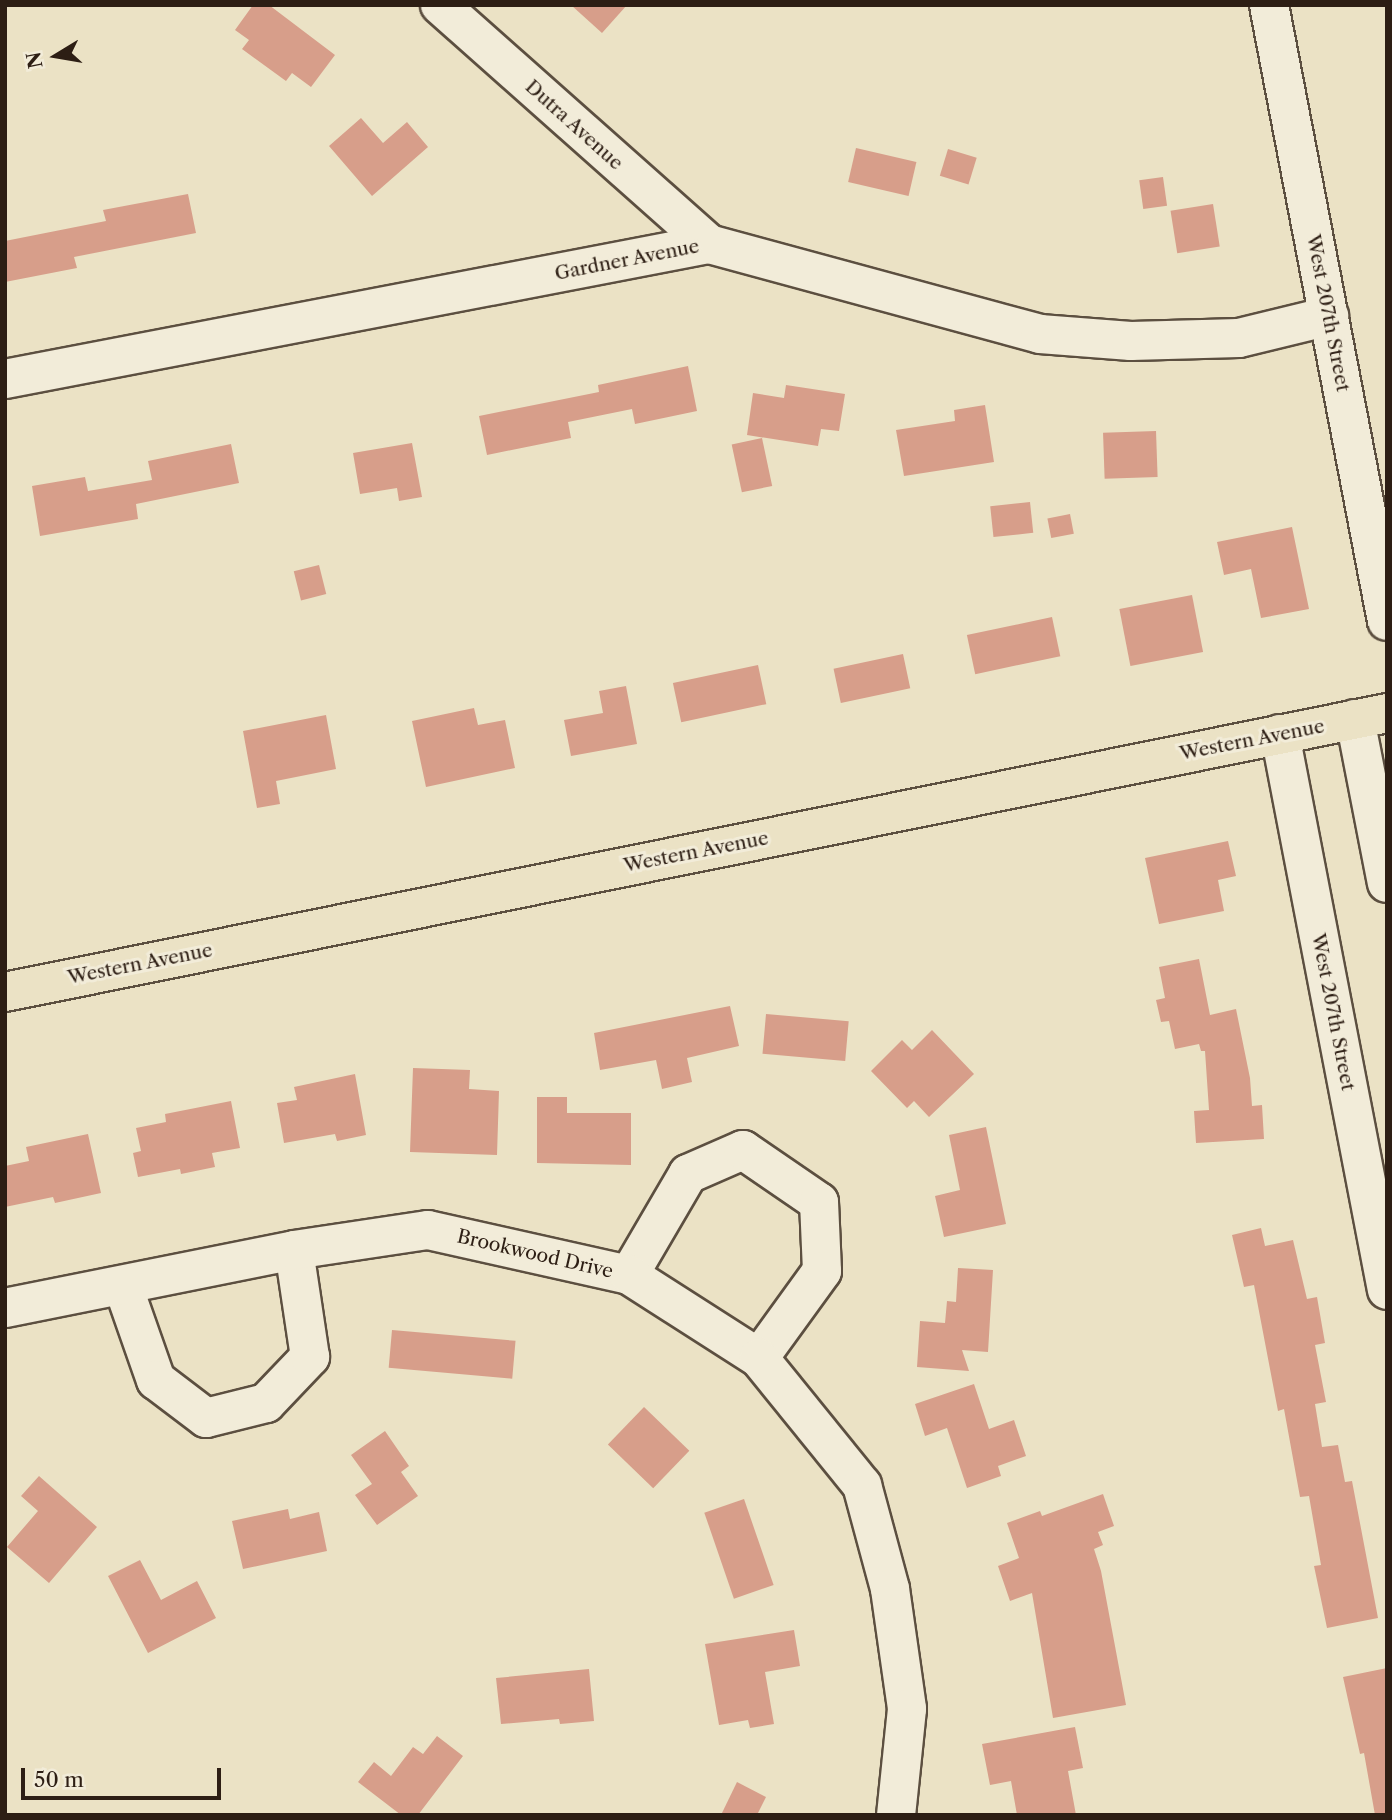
<!DOCTYPE html>
<html>
<head>
<meta charset="utf-8">
<style>
  body { margin:0 }
  #map { position:relative; width:1392px; height:1820px; overflow:hidden; background:#ebe2c5; font-family:"Libre Caslon Text",serif }
  div>[style] { position:absolute }
  .building>* { inset:0; background:#d79e8a; transform-origin:0 0 }
  .roads { filter:drop-shadow(2px 0 #5c4f40) drop-shadow(-2px 0 #5c4f40) drop-shadow(0 2px #5c4f40) drop-shadow(0 -2px #5c4f40) }
  .minor>* { height:38px; margin:-19px; padding:0 19px; transform-origin:19px; border-radius:19px; background:#f2ecd9 }
  .major>* { height:38px; margin:-19px; padding:0 19px; transform-origin:19px; border-radius:19px; background:#ebe2c5 }
  span { translate:-50% -50%; white-space:nowrap; text-align:center; line-height:1.15; -webkit-text-stroke:6px #f2ecd9; paint-order:stroke }
  .street-label { font-size:19px; color:#2d1e14 }
  .frame { position:absolute; inset:0; border:7px solid #2d1e14; pointer-events:none }
  .north { position:absolute; left:21px; top:21px; width:70px; height:70px; -webkit-text-stroke:5px #f2ecd9; paint-order:stroke; rotate:259deg; font-size:19px; font-weight:700; line-height:28px; text-align:center; color:#2d1e14 }
  .north::after { content:''; display:block; margin:auto; width:24px; height:32px; background:#2d1e14; clip-path:polygon(50% 0,100% 100%,50% 72%,0 100%) }
  .scale { position:absolute; left:21px; top:1768px; width:200px; height:32px; box-sizing:border-box; border:4px solid #2d1e14; border-top:0; padding-left:9px; font-size:21px; line-height:24px; white-space:nowrap; color:#2d1e14; -webkit-text-stroke:5px #f2ecd9; paint-order:stroke }
</style>
</head>
<body>
<div id="map">
  <div class="building">
    <i style="clip-path:polygon(253px 5px,269px 5px,335px 55px,311px 87px,292px 73px,286px 81px,242px 49px,249px 40px,235px 30px)"></i>
    <i style="clip-path:polygon(571px 5px,627px 5px,602px 33px)"></i>
    <i style="clip-path:polygon(361px 118px,383px 143px,407px 122px,428px 147px,372px 196px,329px 146px)"></i>
    <i style="left:856px;top:148px;width:62px;height:35px;rotate:13deg"></i>
    <i style="left:948px;top:149px;width:30px;height:28px;rotate:17deg"></i>
    <i style="left:1163px;top:177px;width:29px;height:24px;rotate:82deg"></i>
    <i style="clip-path:polygon(188px 194px,196px 233px,74px 257px,77px 268px,5px 282px,5px 241px,106px 221px,103px 210px)"></i>
    <i style="left:1213px;top:204px;width:43px;height:43px;rotate:81deg"></i>
    <i style="clip-path:polygon(688px 366px,697px 411px,635px 424px,632px 409px,568px 422px,571px 438px,487px 455px,479px 416px,599px 392px,598px 385px)"></i>
    <i style="clip-path:polygon(786px 385px,845px 394px,839px 431px,821px 429px,818px 446px,747px 435px,753px 393px,784px 398px)"></i>
    <i style="clip-path:polygon(985px 405px,994px 462px,904px 476px,896px 430px,955px 421px,954px 410px)"></i>
    <i style="left:1156px;top:431px;width:46px;height:53px;rotate:88deg"></i>
    <i style="left:762px;top:438px;width:49px;height:31px;rotate:78deg"></i>
    <i style="clip-path:polygon(412px 443px,422px 497px,399px 501px,397px 488px,360px 494px,353px 453px)"></i>
    <i style="clip-path:polygon(231px 444px,239px 483px,136px 504px,138px 519px,40px 536px,32px 486px,85px 477px,88px 491px,152px 480px,148px 461px)"></i>
    <i style="left:1030px;top:502px;width:31px;height:40px;rotate:84deg"></i>
    <i style="left:1070px;top:514px;width:20px;height:23px;rotate:79deg"></i>
    <i style="clip-path:polygon(1292px 527px,1309px 609px,1261px 618px,1251px 569px,1224px 575px,1217px 542px)"></i>
    <i style="left:319px;top:565px;width:30px;height:26px;rotate:76deg"></i>
    <i style="left:1192px;top:595px;width:58px;height:74px;rotate:79deg"></i>
    <i style="left:1052px;top:617px;width:40px;height:87px;rotate:78deg"></i>
    <i style="left:903px;top:654px;width:35px;height:71px;rotate:78deg"></i>
    <i style="left:758px;top:665px;width:40px;height:87px;rotate:78deg"></i>
    <i style="clip-path:polygon(626px 686px,637px 744px,571px 756px,564px 720px,603px 713px,599px 691px)"></i>
    <i style="clip-path:polygon(474px 708px,478px 725px,505px 720px,515px 768px,426px 787px,412px 721px)"></i>
    <i style="clip-path:polygon(326px 715px,336px 769px,276px 781px,280px 804px,257px 808px,243px 731px)"></i>
    <i style="clip-path:polygon(1228px 841px,1236px 876px,1218px 880px,1224px 911px,1159px 924px,1145px 858px)"></i>
    <i style="clip-path:polygon(1199px 959px,1210px 1015px,1236px 1009px,1250px 1078px,1252px 1106px,1262px 1105px,1264px 1139px,1196px 1143px,1194px 1111px,1209px 1110px,1205px 1051px,1201px 1051px,1199px 1044px,1175px 1049px,1169px 1021px,1161px 1022px,1156px 1000px,1165px 998px,1159px 967px)"></i>
    <i style="clip-path:polygon(730px 1006px,739px 1046px,687px 1058px,692px 1082px,662px 1089px,656px 1060px,600px 1070px,594px 1033px)"></i>
    <i style="left:766px;top:1014px;width:83px;height:40px;rotate:5deg"></i>
    <i style="clip-path:polygon(932px 1030px,974px 1074px,929px 1117px,914px 1101px,907px 1108px,871px 1071px,902px 1040px,912px 1050px)"></i>
    <i style="clip-path:polygon(413px 1068px,470px 1070px,469px 1089px,499px 1091px,497px 1155px,410px 1152px)"></i>
    <i style="clip-path:polygon(355px 1074px,366px 1135px,337px 1141px,335px 1134px,284px 1143px,277px 1103px,297px 1100px,294px 1087px)"></i>
    <i style="clip-path:polygon(537px 1097px,567px 1097px,567px 1113px,631px 1113px,631px 1165px,537px 1163px)"></i>
    <i style="clip-path:polygon(231px 1101px,240px 1148px,212px 1153px,215px 1167px,181px 1174px,180px 1169px,138px 1177px,133px 1153px,141px 1151px,136px 1128px,166px 1122px,165px 1114px)"></i>
    <i style="clip-path:polygon(986px 1127px,1006px 1224px,944px 1237px,935px 1196px,960px 1190px,949px 1135px)"></i>
    <i style="clip-path:polygon(88px 1134px,101px 1193px,55px 1203px,53px 1197px,5px 1207px,5px 1166px,29px 1161px,26px 1147px)"></i>
    <i style="clip-path:polygon(1261px 1228px,1265px 1246px,1293px 1240px,1307px 1299px,1317px 1297px,1325px 1343px,1315px 1345px,1326px 1402px,1315px 1404px,1322px 1447px,1338px 1445px,1345px 1482px,1352px 1481px,1378px 1618px,1327px 1628px,1314px 1566px,1321px 1565px,1309px 1496px,1300px 1497px,1284px 1409px,1278px 1411px,1254px 1285px,1244px 1287px,1232px 1235px)"></i>
    <i style="clip-path:polygon(958px 1268px,993px 1270px,988px 1352px,962px 1350px,969px 1371px,917px 1367px,920px 1321px,945px 1323px,947px 1301px,956px 1302px)"></i>
    <i style="left:392px;top:1330px;width:124px;height:38px;rotate:5deg"></i>
    <i style="clip-path:polygon(974px 1384px,989px 1429px,1014px 1420px,1026px 1456px,998px 1466px,1001px 1476px,967px 1488px,947px 1428px,925px 1436px,915px 1404px)"></i>
    <i style="left:644px;top:1407px;width:63px;height:52px;rotate:44deg"></i>
    <i style="clip-path:polygon(385px 1431px,409px 1466px,401px 1472px,418px 1496px,377px 1525px,355px 1495px,372px 1484px,351px 1455px)"></i>
    <i style="clip-path:polygon(39px 1476px,97px 1527px,49px 1583px,7px 1547px,38px 1511px,21px 1496px)"></i>
    <i style="clip-path:polygon(1103px 1494px,1114px 1526px,1098px 1532px,1103px 1545px,1094px 1549px,1101px 1571px,1126px 1705px,1053px 1718px,1032px 1593px,1010px 1601px,998px 1566px,1019px 1558px,1007px 1523px,1040px 1511px,1042px 1516px)"></i>
    <i style="left:744px;top:1499px;width:91px;height:42px;rotate:71deg"></i>
    <i style="clip-path:polygon(288px 1509px,290px 1519px,319px 1512px,327px 1551px,243px 1569px,232px 1521px)"></i>
    <i style="clip-path:polygon(140px 1560px,161px 1600px,197px 1581px,216px 1618px,148px 1653px,108px 1576px)"></i>
    <i style="clip-path:polygon(794px 1630px,800px 1666px,765px 1672px,774px 1724px,750px 1728px,748px 1720px,719px 1725px,705px 1644px)"></i>
    <i style="clip-path:polygon(1387px 1668px,1387px 1815px,1375px 1815px,1364px 1753px,1360px 1754px,1343px 1677px)"></i>
    <i style="clip-path:polygon(589px 1669px,594px 1721px,560px 1724px,559px 1719px,501px 1724px,496px 1678px)"></i>
    <i style="clip-path:polygon(1075px 1727px,1083px 1768px,1068px 1771px,1076px 1815px,1017px 1815px,1011px 1781px,990px 1785px,982px 1744px)"></i>
    <i style="clip-path:polygon(437px 1736px,463px 1756px,418px 1815px,401px 1815px,358px 1782px,374px 1762px,391px 1776px,413px 1747px,423px 1754px)"></i>
    <i style="clip-path:polygon(737px 1782px,766px 1797px,757px 1815px,721px 1815px)"></i>
  </div>
  <div class="roads">
    <div class="minor">
      <i style="left:440px;top:5px;width:360px;rotate:41.6deg"></i>
      <i style="left:1269px;top:5px;width:627px;rotate:79.16deg"></i>
      <i style="left:5px;top:379px;width:717px;rotate:-10.86deg"></i>
      <i style="left:709px;top:244px;width:343px;rotate:15.2deg"></i>
      <i style="left:1040px;top:334px;width:91px;rotate:4.4deg"></i>
      <i style="left:1131px;top:341px;width:108px;rotate:-1.6deg"></i>
      <i style="left:1239px;top:338px;width:93px;rotate:-13.7deg"></i>
      <i style="left:1355px;top:719px;width:167px;rotate:79deg"></i>
      <i style="left:1280px;top:734px;width:566px;rotate:79.11deg"></i>
      <i style="left:629px;top:1275px;width:117px;rotate:-59.7deg"></i>
      <i style="left:688px;top:1174px;width:60px;rotate:-23.6deg"></i>
      <i style="left:743px;top:1150px;width:92px;rotate:34.4deg"></i>
      <i style="left:819px;top:1202px;width:69px;rotate:87.5deg"></i>
      <i style="left:822px;top:1271px;width:107px;rotate:125.9deg"></i>
      <i style="left:123px;top:1286px;width:100px;rotate:70.7deg"></i>
      <i style="left:156px;top:1380px;width:63px;rotate:37.2deg"></i>
      <i style="left:206px;top:1418px;width:62px;rotate:-14deg"></i>
      <i style="left:266px;top:1403px;width:64px;rotate:-46.3deg"></i>
      <i style="left:310px;top:1357px;width:108px;rotate:-98.5deg"></i>
      <i style="left:5px;top:1308px;width:295px;rotate:-11.3deg"></i>
      <i style="left:294px;top:1250px;width:135px;rotate:-8.5deg"></i>
      <i style="left:428px;top:1230px;width:206px;rotate:12.6deg"></i>
      <i style="left:629px;top:1275px;width:154px;rotate:32.6deg"></i>
      <i style="left:759px;top:1358px;width:164px;rotate:51deg"></i>
      <i style="left:862px;top:1485px;width:108px;rotate:74.9deg"></i>
      <i style="left:890px;top:1589px;width:121px;rotate:81.9deg"></i>
      <i style="left:907px;top:1709px;width:107px;rotate:95.9deg"></i>
    </div>
    <div class="major">
      <i style="left:5px;top:992px;width:1410px;rotate:-11.41deg"></i>
    </div>
  </div>
  <div class="street-label">
    <span style="left:574px;top:125px;rotate:42deg">Dutra Avenue</span>
    <span style="left:627px;top:260px;rotate:-11deg">Gardner Avenue</span>
    <span style="left:1328px;top:313px;rotate:79deg">West 207th Street</span>
    <span style="left:1252px;top:740px;rotate:-11deg">Western Avenue</span>
    <span style="left:696px;top:852px;rotate:-11deg">Western Avenue</span>
    <span style="left:140px;top:964px;rotate:-11deg">Western Avenue</span>
    <span style="left:1333px;top:1012px;rotate:79deg">West 207th Street</span>
    <span style="left:535px;top:1254px;rotate:13deg">Brookwood Drive</span>
  </div>
  <div class="frame"></div>
  <div class="north">N</div>
  <div class="scale">50 m</div>
</div>
</body>
</html>
